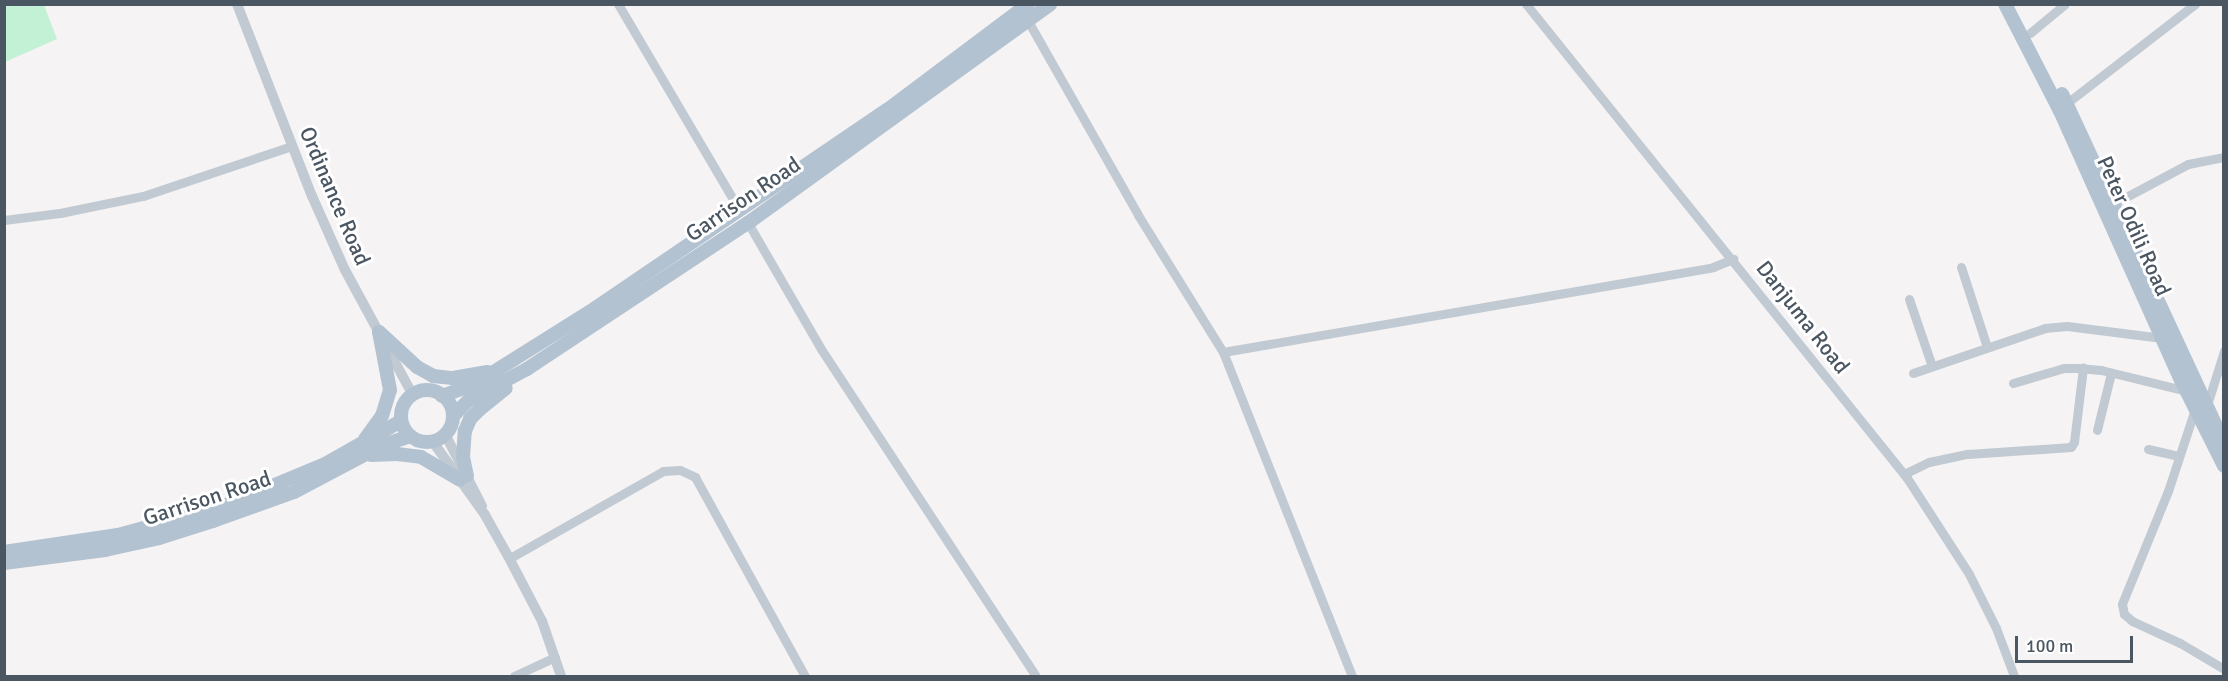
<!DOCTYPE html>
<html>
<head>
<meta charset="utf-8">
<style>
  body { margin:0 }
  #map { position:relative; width:2228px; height:681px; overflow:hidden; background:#f5f3f3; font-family:Signika,sans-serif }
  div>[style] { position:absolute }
  .green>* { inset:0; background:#c3f1d5 }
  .minor>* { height:9px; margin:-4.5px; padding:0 4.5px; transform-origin:4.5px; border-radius:4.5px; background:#c1cad2 }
  .tertiary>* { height:10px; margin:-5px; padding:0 5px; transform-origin:5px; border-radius:5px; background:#c1cad2 }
  .primary>* { height:14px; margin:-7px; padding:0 7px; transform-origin:7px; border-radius:7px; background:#b3c2d1 }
  .primary>.ring { margin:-7px; padding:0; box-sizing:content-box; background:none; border:14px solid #b3c2d1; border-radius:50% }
  span { translate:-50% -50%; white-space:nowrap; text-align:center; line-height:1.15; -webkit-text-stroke:6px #fff; paint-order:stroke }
  .street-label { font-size:22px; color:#4a5661 }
  .frame { position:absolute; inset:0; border:6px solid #4a5661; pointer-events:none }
  .scale { position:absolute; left:2015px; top:636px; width:118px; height:27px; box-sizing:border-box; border:3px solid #4a5661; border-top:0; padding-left:8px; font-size:18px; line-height:21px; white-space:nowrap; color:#4a5661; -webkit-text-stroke:4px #fff; paint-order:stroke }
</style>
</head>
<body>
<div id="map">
  <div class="green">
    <i style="clip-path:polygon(5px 4px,44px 5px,57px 39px,5px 62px)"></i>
  </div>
  <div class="minor">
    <i style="left:618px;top:4px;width:240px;rotate:59.5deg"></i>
    <i style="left:1526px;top:4px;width:608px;rotate:51.21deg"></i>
    <i style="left:1907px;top:478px;width:114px;rotate:57.1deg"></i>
    <i style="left:1969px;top:574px;width:60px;rotate:63.4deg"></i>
    <i style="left:1996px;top:628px;width:51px;rotate:69.4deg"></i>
    <i style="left:1028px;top:21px;width:223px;rotate:60.4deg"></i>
    <i style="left:1138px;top:215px;width:161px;rotate:58.2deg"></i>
    <i style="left:1223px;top:352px;width:349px;rotate:68.3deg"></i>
    <i style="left:2030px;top:33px;width:45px;rotate:-39.6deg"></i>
    <i style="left:2067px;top:103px;width:162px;rotate:-37.7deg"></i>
    <i style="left:2113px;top:204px;width:85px;rotate:-28.1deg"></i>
    <i style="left:2188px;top:164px;width:37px;rotate:-11deg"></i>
    <i style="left:4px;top:220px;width:56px;rotate:-7.1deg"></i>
    <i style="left:60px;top:213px;width:85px;rotate:-11.6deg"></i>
    <i style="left:143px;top:196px;width:157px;rotate:-18.6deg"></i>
    <i style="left:748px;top:223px;width:146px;rotate:59.9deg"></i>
    <i style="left:821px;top:349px;width:391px;rotate:56.7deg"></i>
    <i style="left:1961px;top:267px;width:84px;rotate:72deg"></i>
    <i style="left:1909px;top:299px;width:71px;rotate:71.1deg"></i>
    <i style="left:1223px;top:352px;width:497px;rotate:-9.8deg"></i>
    <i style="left:1713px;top:267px;width:22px;rotate:-22deg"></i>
    <i style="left:1913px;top:373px;width:139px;rotate:-18.8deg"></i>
    <i style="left:2045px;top:328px;width:22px;rotate:-5deg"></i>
    <i style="left:2067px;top:326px;width:96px;rotate:7.2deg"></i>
    <i style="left:2013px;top:383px;width:53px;rotate:-16.4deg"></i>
    <i style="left:2064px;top:368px;width:14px"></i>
    <i style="left:2078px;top:368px;width:23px;rotate:5deg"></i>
    <i style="left:2101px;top:370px;width:89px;rotate:13.7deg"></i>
    <i style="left:2207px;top:405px;width:57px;rotate:-72.5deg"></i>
    <i style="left:2195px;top:409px;width:86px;rotate:108.2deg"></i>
    <i style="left:2168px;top:491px;width:122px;rotate:112.2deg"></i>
    <i style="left:2122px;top:604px;width:10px;rotate:79deg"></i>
    <i style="left:2124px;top:614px;width:11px;rotate:41deg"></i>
    <i style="left:2132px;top:621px;width:53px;rotate:24.6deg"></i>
    <i style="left:2180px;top:643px;width:51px;rotate:30.6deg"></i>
    <i style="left:2097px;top:430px;width:59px;rotate:-76.2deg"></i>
    <i style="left:2148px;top:449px;width:31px;rotate:13deg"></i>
    <i style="left:1904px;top:474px;width:28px;rotate:-26deg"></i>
    <i style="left:1929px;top:462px;width:40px;rotate:-12deg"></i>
    <i style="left:1968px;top:454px;width:103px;rotate:-3.9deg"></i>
    <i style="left:2071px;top:447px;width:6px;rotate:-59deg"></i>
    <i style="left:2074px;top:442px;width:75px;rotate:-83.1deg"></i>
    <i style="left:510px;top:558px;width:176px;rotate:-29.6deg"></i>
    <i style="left:663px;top:471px;width:17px;rotate:-3deg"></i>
    <i style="left:680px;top:470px;width:17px;rotate:25deg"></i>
    <i style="left:695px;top:477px;width:227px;rotate:61.1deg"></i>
    <i style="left:514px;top:676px;width:45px;rotate:-24.9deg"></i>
  </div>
  <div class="tertiary">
    <i style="left:237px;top:4px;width:206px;rotate:68.7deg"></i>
    <i style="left:312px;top:196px;width:81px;rotate:66deg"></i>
    <i style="left:345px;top:270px;width:142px;rotate:61.5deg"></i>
    <i style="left:445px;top:434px;width:81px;rotate:62.8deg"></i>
    <i style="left:433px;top:442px;width:90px;rotate:54.5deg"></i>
    <i style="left:485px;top:515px;width:47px;rotate:60.7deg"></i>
    <i style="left:508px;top:556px;width:73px;rotate:62.4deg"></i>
    <i style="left:542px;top:621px;width:58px;rotate:70.9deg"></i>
  </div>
  <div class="primary">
    <i style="left:2005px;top:4px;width:120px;rotate:62.8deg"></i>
    <i style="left:2060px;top:111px;width:295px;rotate:65.8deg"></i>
    <i style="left:2181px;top:380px;width:96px;rotate:63.4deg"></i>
    <i style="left:2062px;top:94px;width:385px;rotate:65.1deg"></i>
    <i style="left:379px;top:332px;width:52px;rotate:42.6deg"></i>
    <i style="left:417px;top:367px;width:18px;rotate:29deg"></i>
    <i style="left:433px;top:376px;width:20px;rotate:6deg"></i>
    <i style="left:453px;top:378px;width:35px;rotate:-10deg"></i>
    <i class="ring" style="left:401px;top:390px;width:38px;height:38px"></i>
    <i style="left:442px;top:396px;width:33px;rotate:-20deg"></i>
    <i style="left:473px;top:385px;width:136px;rotate:-32.1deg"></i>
    <i style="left:588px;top:313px;width:361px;rotate:-34.2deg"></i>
    <i style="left:887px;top:110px;width:176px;rotate:-36.9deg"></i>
    <i style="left:453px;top:416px;width:23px;rotate:-45deg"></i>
    <i style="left:469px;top:400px;width:66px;rotate:-28.1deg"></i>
    <i style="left:527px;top:369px;width:265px;rotate:-33.5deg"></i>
    <i style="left:748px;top:223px;width:373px;rotate:-35.9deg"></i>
    <i style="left:365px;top:439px;width:29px;rotate:-54deg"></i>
    <i style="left:382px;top:416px;width:27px;rotate:-73deg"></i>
    <i style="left:390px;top:390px;width:59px;rotate:-100.7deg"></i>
    <i style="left:371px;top:455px;width:26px;rotate:-2deg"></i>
    <i style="left:397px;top:454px;width:24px;rotate:7deg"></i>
    <i style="left:421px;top:457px;width:45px;rotate:30.5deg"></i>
    <i style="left:467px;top:476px;width:19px;rotate:-102deg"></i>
    <i style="left:463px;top:457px;width:26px;rotate:-86deg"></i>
    <i style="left:465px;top:431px;width:13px;rotate:-67deg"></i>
    <i style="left:470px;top:419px;width:14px;rotate:-45deg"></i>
    <i style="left:480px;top:409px;width:33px;rotate:-39deg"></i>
    <i style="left:4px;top:552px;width:115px;rotate:-8.5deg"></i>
    <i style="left:118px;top:535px;width:110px;rotate:-15.3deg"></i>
    <i style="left:224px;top:506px;width:109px;rotate:-22.6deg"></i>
    <i style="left:325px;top:464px;width:87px;rotate:-29.5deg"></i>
    <i style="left:4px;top:563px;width:102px;rotate:-7.3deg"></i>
    <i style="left:105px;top:550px;width:55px;rotate:-12.5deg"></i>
    <i style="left:159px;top:538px;width:57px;rotate:-17.5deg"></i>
    <i style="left:213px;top:521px;width:86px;rotate:-19.7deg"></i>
    <i style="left:294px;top:492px;width:101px;rotate:-27.8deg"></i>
    <i style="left:383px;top:445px;width:28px;rotate:-18deg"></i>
  </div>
  <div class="street-label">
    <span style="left:335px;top:196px;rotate:67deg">Ordinance Road</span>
    <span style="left:743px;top:199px;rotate:-34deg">Garrison Road</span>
    <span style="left:2134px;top:226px;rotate:66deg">Peter Odili Road</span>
    <span style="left:1803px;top:317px;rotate:52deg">Danjuma Road</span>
    <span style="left:207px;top:498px;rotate:-18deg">Garrison Road</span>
  </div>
  <div class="frame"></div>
  <div class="scale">100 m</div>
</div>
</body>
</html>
